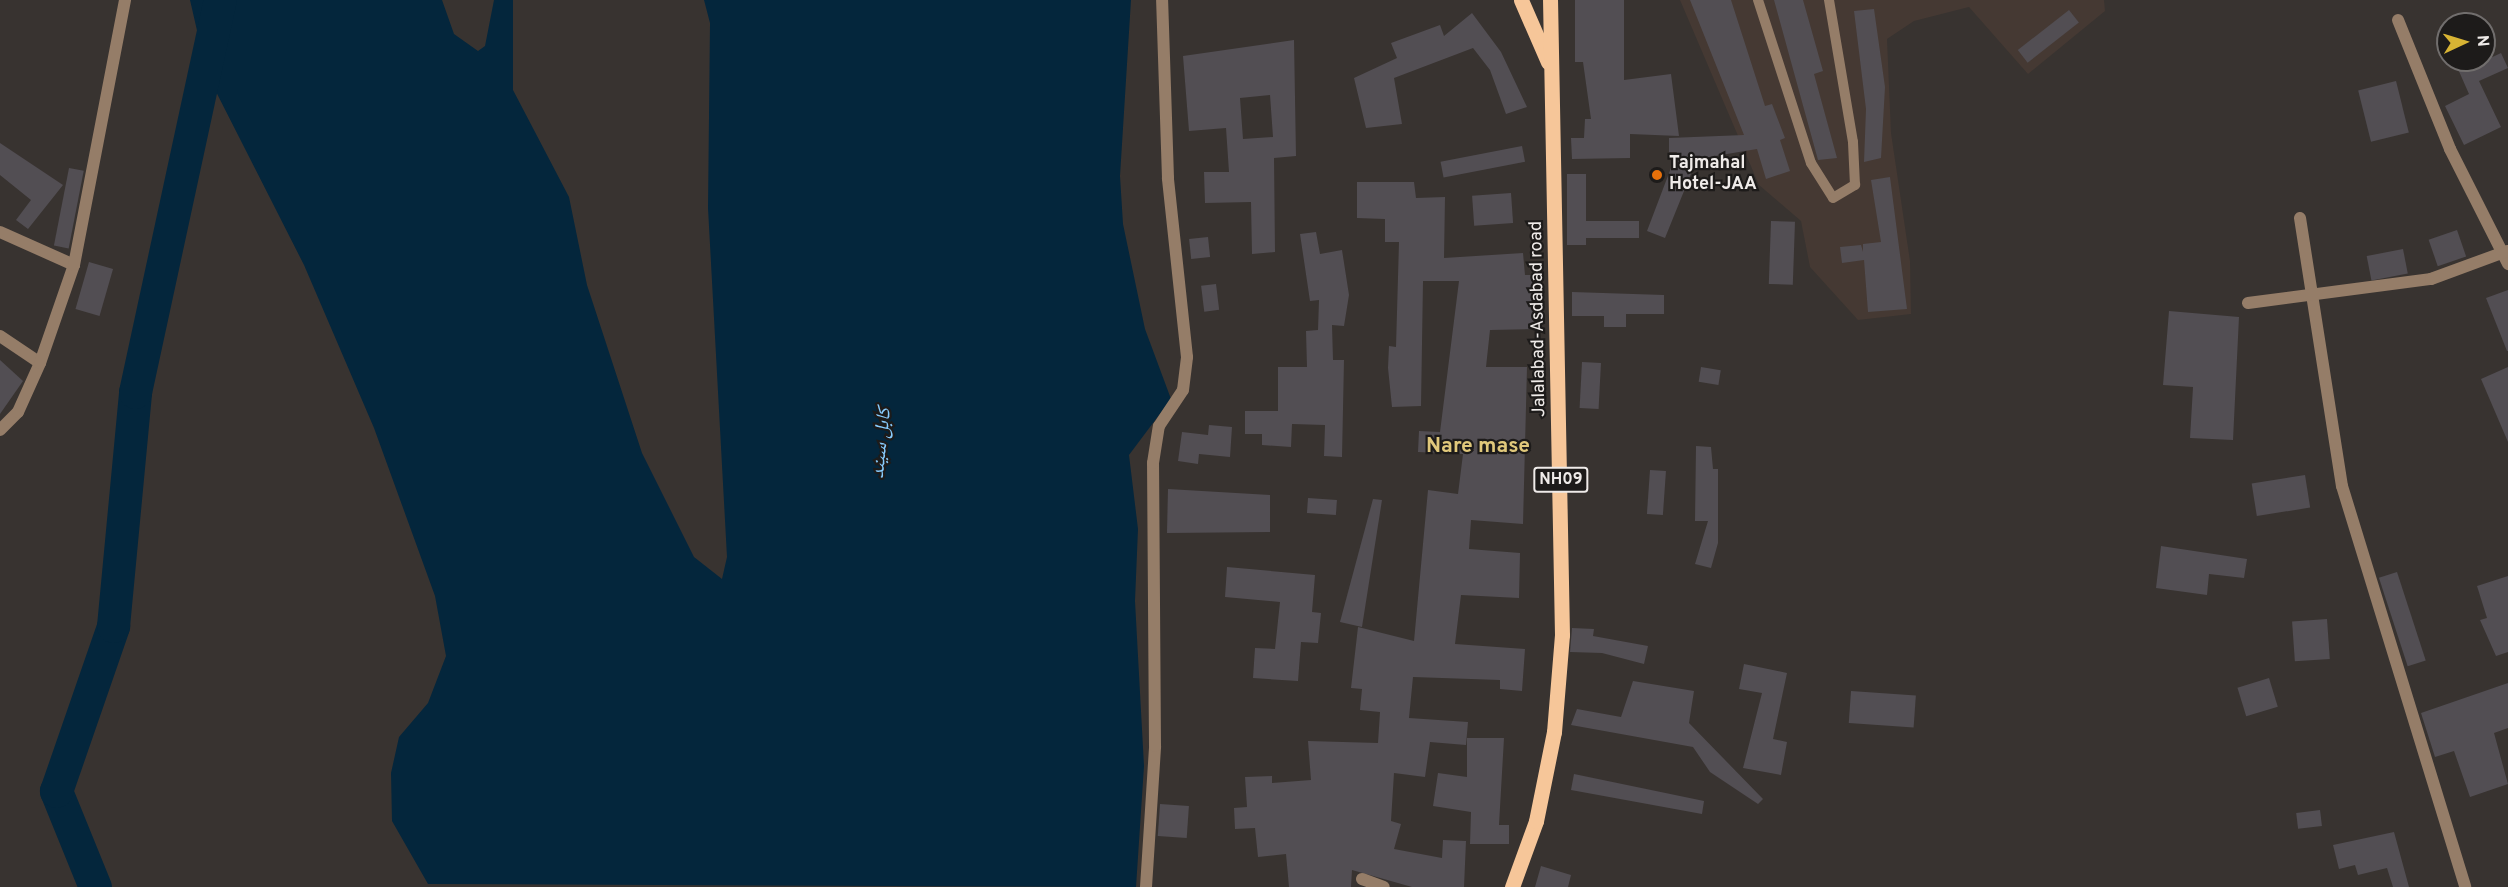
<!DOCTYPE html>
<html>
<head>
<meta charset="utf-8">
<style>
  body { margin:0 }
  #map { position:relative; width:2508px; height:887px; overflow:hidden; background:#383330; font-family:Overpass,"Noto Naskh Arabic",sans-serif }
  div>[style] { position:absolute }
  .built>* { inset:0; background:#453933 }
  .water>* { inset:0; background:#04263c }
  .river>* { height:33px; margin:-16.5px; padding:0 16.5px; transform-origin:16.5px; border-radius:16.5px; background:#04263c }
  .building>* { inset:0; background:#524e53; transform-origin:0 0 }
  .service>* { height:10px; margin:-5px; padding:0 5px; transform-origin:5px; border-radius:5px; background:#957d68 }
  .minor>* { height:12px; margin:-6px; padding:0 6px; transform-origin:6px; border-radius:6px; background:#957d68 }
  .primary>* { height:15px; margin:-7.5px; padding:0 7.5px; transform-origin:7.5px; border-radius:7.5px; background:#f6c699 }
  .dots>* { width:16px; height:16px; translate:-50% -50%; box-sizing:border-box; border:3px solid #1d1b1a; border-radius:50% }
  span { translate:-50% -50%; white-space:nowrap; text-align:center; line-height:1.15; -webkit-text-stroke:4.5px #1d1b1a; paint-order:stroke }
  .shield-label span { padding:2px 4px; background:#1d1b1a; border:2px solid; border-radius:4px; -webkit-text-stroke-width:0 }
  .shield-label { font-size:16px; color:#efebe9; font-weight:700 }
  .poi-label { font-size:18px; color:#efebe9; font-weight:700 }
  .left { translate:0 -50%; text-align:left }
  .street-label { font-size:18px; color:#efebe9 }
  .water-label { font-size:20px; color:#88ccfe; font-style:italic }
  .quarter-label { font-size:21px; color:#e0c87b; font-weight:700 }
  .north { position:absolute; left:2436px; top:12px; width:60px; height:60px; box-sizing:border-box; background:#1d1b1a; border:2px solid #716e6d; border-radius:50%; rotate:86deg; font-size:16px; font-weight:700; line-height:24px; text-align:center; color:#efebe9 }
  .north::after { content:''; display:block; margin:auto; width:21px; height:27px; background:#d8b434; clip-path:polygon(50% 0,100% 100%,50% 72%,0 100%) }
</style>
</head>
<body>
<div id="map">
  <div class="built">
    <i style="clip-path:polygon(1680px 0,2104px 0,2105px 11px,2028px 74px,1969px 7px,1914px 21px,1887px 39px,1891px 133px,1910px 261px,1911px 314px,1858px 320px,1810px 267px,1801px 221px,1759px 185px)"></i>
  </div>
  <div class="water">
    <i style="clip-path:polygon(190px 0,442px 0,454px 34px,478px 51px,485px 46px,494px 0,513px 0,513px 90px,569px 197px,587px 285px,642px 453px,694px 557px,722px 579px,727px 557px,708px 208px,710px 23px,704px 0,1131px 0,1120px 176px,1123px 224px,1145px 329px,1171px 399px,1129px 455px,1138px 529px,1135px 601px,1144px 766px,1136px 887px,428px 884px,392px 821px,391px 773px,399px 737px,428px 703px,446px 656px,435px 596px,374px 428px,304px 265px,207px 74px)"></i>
  </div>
  <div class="river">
    <i style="left:95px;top:887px;width:104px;rotate:-112.1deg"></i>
    <i style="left:56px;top:791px;width:175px;rotate:-70.9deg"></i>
    <i style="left:113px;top:626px;width:235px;rotate:-84.6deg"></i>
    <i style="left:135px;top:392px;width:401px;rotate:-77.8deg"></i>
  </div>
  <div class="building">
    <i style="clip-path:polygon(1575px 0,1624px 0,1624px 80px,1671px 74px,1679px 136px,1630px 134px,1630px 158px,1572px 159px,1571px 138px,1584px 138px,1585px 119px,1591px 119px,1583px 62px,1575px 62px)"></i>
    <i style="clip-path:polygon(1690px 0,1731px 0,1765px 106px,1772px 104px,1785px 138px,1780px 140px,1790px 171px,1766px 179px,1757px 149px,1697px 159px,1665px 238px,1647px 231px,1677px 152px,1669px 152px,1669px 138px,1744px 135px)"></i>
    <i style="clip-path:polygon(1774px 0,1803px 0,1823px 71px,1814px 74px,1837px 158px,1818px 160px)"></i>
    <i style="clip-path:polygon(1874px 9px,1885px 87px,1881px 158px,1864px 162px,1866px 109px,1854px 11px)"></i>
    <i style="left:2069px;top:10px;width:16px;height:65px;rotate:52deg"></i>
    <i style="clip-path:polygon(1472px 13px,1501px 52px,1527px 107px,1506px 114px,1490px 70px,1473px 48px,1394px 78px,1402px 124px,1366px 128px,1354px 78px,1397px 58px,1391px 43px,1440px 25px,1444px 36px)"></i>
    <i style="clip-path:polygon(evenodd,1294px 40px,1296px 156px,1274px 158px,1275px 252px,1252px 254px,1251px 202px,1205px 203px,1204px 172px,1229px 172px,1226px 128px,1189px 131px,1183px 56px,1294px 40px,1270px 95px,1273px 137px,1243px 139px,1240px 98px,1270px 95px)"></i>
    <i style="clip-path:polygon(2501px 53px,2508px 68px,2479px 81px,2501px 127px,2464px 145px,2445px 106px,2469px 94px,2454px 60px,2486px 60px)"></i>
    <i style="left:2396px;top:81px;width:53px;height:39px;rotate:76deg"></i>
    <i style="clip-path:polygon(0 143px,63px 185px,28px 229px,16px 220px,31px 200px,0 175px)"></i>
    <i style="left:1522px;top:146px;width:16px;height:83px;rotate:79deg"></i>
    <i style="left:69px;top:168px;width:15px;height:79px;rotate:11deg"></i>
    <i style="clip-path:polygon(1567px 174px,1586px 174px,1586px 221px,1639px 221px,1639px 238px,1586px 238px,1586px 245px,1567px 245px)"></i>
    <i style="clip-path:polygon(1890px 177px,1907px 309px,1868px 312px,1864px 260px,1842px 263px,1840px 247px,1861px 245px,1863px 252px,1863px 244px,1881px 242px,1871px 180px)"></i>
    <i style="clip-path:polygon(1357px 182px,1414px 182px,1416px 198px,1445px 197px,1444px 258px,1523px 253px,1525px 275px,1533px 275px,1534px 329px,1490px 330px,1486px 367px,1527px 367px,1523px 524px,1471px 520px,1469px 549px,1520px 553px,1519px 598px,1461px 595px,1455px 644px,1525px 649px,1522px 691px,1500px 689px,1500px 680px,1413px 677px,1409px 718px,1468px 722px,1466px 745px,1430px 742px,1425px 777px,1394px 773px,1391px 821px,1401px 824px,1394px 849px,1442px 858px,1443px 840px,1466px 841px,1464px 887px,1412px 887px,1352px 870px,1351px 887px,1289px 887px,1286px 854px,1258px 857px,1255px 828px,1235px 829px,1234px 808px,1247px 807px,1245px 777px,1272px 776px,1272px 783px,1311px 780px,1308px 741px,1378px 743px,1380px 712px,1360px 710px,1362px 689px,1351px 688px,1358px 627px,1414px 641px,1428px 490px,1458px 494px,1463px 454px,1418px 452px,1419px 431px,1440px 432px,1459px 281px,1423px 281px,1421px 406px,1392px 407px,1388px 368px,1389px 346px,1396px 347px,1399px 242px,1385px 242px,1385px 219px,1357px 218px)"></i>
    <i style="left:1511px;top:193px;width:30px;height:39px;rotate:86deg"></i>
    <i style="left:1771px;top:221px;width:24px;height:63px;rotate:2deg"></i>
    <i style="left:2457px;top:230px;width:28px;height:30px;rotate:71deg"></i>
    <i style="clip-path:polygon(1316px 232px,1320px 254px,1342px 250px,1349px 295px,1344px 326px,1332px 325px,1333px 360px,1344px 360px,1342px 457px,1324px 456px,1325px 425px,1292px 424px,1291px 447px,1262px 445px,1262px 434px,1245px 434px,1245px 411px,1278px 411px,1278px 367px,1307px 367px,1306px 331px,1318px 330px,1319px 300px,1310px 301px,1300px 234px)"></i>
    <i style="left:1208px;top:237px;width:20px;height:19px;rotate:84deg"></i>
    <i style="left:2403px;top:249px;width:25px;height:37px;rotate:79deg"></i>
    <i style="left:89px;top:262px;width:25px;height:49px;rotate:16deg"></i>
    <i style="left:1216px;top:284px;width:26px;height:15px;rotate:83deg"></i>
    <i style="clip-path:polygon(2508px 290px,2508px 351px,2507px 351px,2486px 298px)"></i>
    <i style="clip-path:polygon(1572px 292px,1664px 295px,1664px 314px,1626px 314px,1626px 327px,1604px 327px,1604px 316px,1572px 316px)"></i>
    <i style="clip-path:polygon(2169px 311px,2239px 317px,2233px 440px,2190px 438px,2193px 387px,2163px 385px)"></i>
    <i style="clip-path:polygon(0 360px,23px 381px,0 414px)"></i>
    <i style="left:1582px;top:362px;width:19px;height:46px;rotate:3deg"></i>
    <i style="left:1701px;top:367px;width:20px;height:15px;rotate:9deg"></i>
    <i style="clip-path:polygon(2508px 367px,2508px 442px,2481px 379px)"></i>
    <i style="clip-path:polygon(1209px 425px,1232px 427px,1230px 457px,1199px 454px,1198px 464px,1178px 461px,1182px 432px,1208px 435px)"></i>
    <i style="clip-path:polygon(1696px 446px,1711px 447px,1713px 469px,1718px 469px,1718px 543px,1711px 568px,1695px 564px,1708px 521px,1695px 521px)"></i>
    <i style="left:1650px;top:470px;width:16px;height:44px;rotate:4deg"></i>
    <i style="left:2305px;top:475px;width:33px;height:54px;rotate:81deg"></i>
    <i style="clip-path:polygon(1168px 489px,1270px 495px,1270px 532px,1167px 533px)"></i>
    <i style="left:1308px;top:498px;width:29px;height:15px;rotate:4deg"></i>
    <i style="clip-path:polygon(1373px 499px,1382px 500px,1362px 627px,1340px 622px)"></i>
    <i style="clip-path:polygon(2161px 546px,2247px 559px,2244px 578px,2209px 574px,2207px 595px,2156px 588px)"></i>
    <i style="clip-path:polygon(1227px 567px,1315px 575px,1312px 612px,1321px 613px,1318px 643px,1301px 642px,1298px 681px,1253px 678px,1255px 648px,1275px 649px,1280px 602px,1225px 597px)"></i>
    <i style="left:2397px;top:572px;width:93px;height:19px;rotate:72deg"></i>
    <i style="clip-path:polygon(2508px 576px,2508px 652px,2496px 656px,2480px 620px,2487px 618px,2477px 586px)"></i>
    <i style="left:2327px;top:619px;width:40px;height:35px;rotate:86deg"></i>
    <i style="clip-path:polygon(1572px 628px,1594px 629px,1593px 636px,1648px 646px,1644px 664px,1602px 653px,1570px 652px)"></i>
    <i style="clip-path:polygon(1744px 664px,1787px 673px,1773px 739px,1787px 742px,1781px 775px,1743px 768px,1762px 693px,1739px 689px)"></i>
    <i style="left:2269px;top:678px;width:30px;height:33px;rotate:73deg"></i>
    <i style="clip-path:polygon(1633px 681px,1694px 691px,1689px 723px,1763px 799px,1758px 804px,1710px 772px,1693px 747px,1571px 725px,1577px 709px,1621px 717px)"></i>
    <i style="clip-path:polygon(2508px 683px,2508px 728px,2494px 733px,2508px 784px,2470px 797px,2454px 751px,2435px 757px,2421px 713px)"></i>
    <i style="left:1851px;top:691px;width:65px;height:32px;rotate:4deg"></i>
    <i style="clip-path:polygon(1467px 738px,1504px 738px,1499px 825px,1509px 825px,1509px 844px,1470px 844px,1471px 812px,1433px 806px,1438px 773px,1467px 777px)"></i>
    <i style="clip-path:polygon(1574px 774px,1704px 801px,1702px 814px,1571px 790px)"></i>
    <i style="left:1160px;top:804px;width:29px;height:32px;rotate:4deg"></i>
    <i style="left:2320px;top:810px;width:16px;height:24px;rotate:83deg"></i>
    <i style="clip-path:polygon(2394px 832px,2409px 887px,2393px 887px,2387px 868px,2358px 875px,2355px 865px,2339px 869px,2333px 845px)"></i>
    <i style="clip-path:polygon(1541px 866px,1571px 875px,1568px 887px,1535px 887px)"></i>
  </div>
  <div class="service">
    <i style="left:1758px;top:0;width:171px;rotate:72deg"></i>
    <i style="left:1811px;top:163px;width:41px;rotate:57.8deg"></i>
    <i style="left:1833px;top:198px;width:26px;rotate:-31deg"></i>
    <i style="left:1855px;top:185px;width:43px;rotate:-92.7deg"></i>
    <i style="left:1853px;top:142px;width:144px;rotate:-99.6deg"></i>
  </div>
  <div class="minor">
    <i style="left:2398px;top:20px;width:139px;rotate:68deg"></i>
    <i style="left:2450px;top:149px;width:129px;rotate:63.2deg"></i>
    <i style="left:2300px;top:218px;width:271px;rotate:81.1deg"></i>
    <i style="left:2342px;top:486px;width:419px;rotate:72.9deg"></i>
    <i style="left:0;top:232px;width:81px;rotate:24deg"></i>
    <i style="left:2248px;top:303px;width:185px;rotate:-7.5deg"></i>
    <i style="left:2431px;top:279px;width:81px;rotate:-20.2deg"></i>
    <i style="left:0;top:336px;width:48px;rotate:34deg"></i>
    <i style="left:0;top:430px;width:25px;rotate:-45deg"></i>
    <i style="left:18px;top:412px;width:54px;rotate:-65.8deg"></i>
    <i style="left:40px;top:363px;width:104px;rotate:-70.9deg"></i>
    <i style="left:74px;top:265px;width:270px;rotate:-79.1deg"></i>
    <i style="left:1362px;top:879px;width:23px;rotate:20deg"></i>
    <i style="left:1146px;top:887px;width:141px;rotate:-86.3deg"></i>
    <i style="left:1155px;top:746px;width:283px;rotate:-90.4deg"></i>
    <i style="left:1153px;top:463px;width:37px;rotate:-81deg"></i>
    <i style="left:1159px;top:426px;width:43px;rotate:-56.3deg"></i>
    <i style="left:1183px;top:390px;width:33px;rotate:-83deg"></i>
    <i style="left:1187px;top:357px;width:180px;rotate:-96.1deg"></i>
    <i style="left:1168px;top:178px;width:178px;rotate:-91.9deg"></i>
  </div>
  <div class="primary">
    <i style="left:1521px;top:0;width:68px;rotate:66.5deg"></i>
    <i style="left:1512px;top:887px;width:70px;rotate:-70deg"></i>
    <i style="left:1536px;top:821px;width:91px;rotate:-78.6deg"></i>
    <i style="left:1554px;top:732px;width:97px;rotate:-85.3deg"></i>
    <i style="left:1562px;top:635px;width:635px;rotate:-91.08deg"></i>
  </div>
  <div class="dots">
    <i style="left:1657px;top:175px;background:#e8710a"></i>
  </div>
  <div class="shield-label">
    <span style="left:1561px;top:480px">NH09</span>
  </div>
  <div class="poi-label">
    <span class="left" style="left:1669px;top:175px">Tajmahal<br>Hotel-JAA</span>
  </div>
  <div class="street-label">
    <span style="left:1539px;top:319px;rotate:-91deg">Jalalabad-Asdabad road</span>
  </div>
  <div class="water-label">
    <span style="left:882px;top:443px;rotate:-84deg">کابل سيند</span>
  </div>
  <div class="quarter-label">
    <span style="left:1478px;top:447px">Nare mase</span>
  </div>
  <div class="north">N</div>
</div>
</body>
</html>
